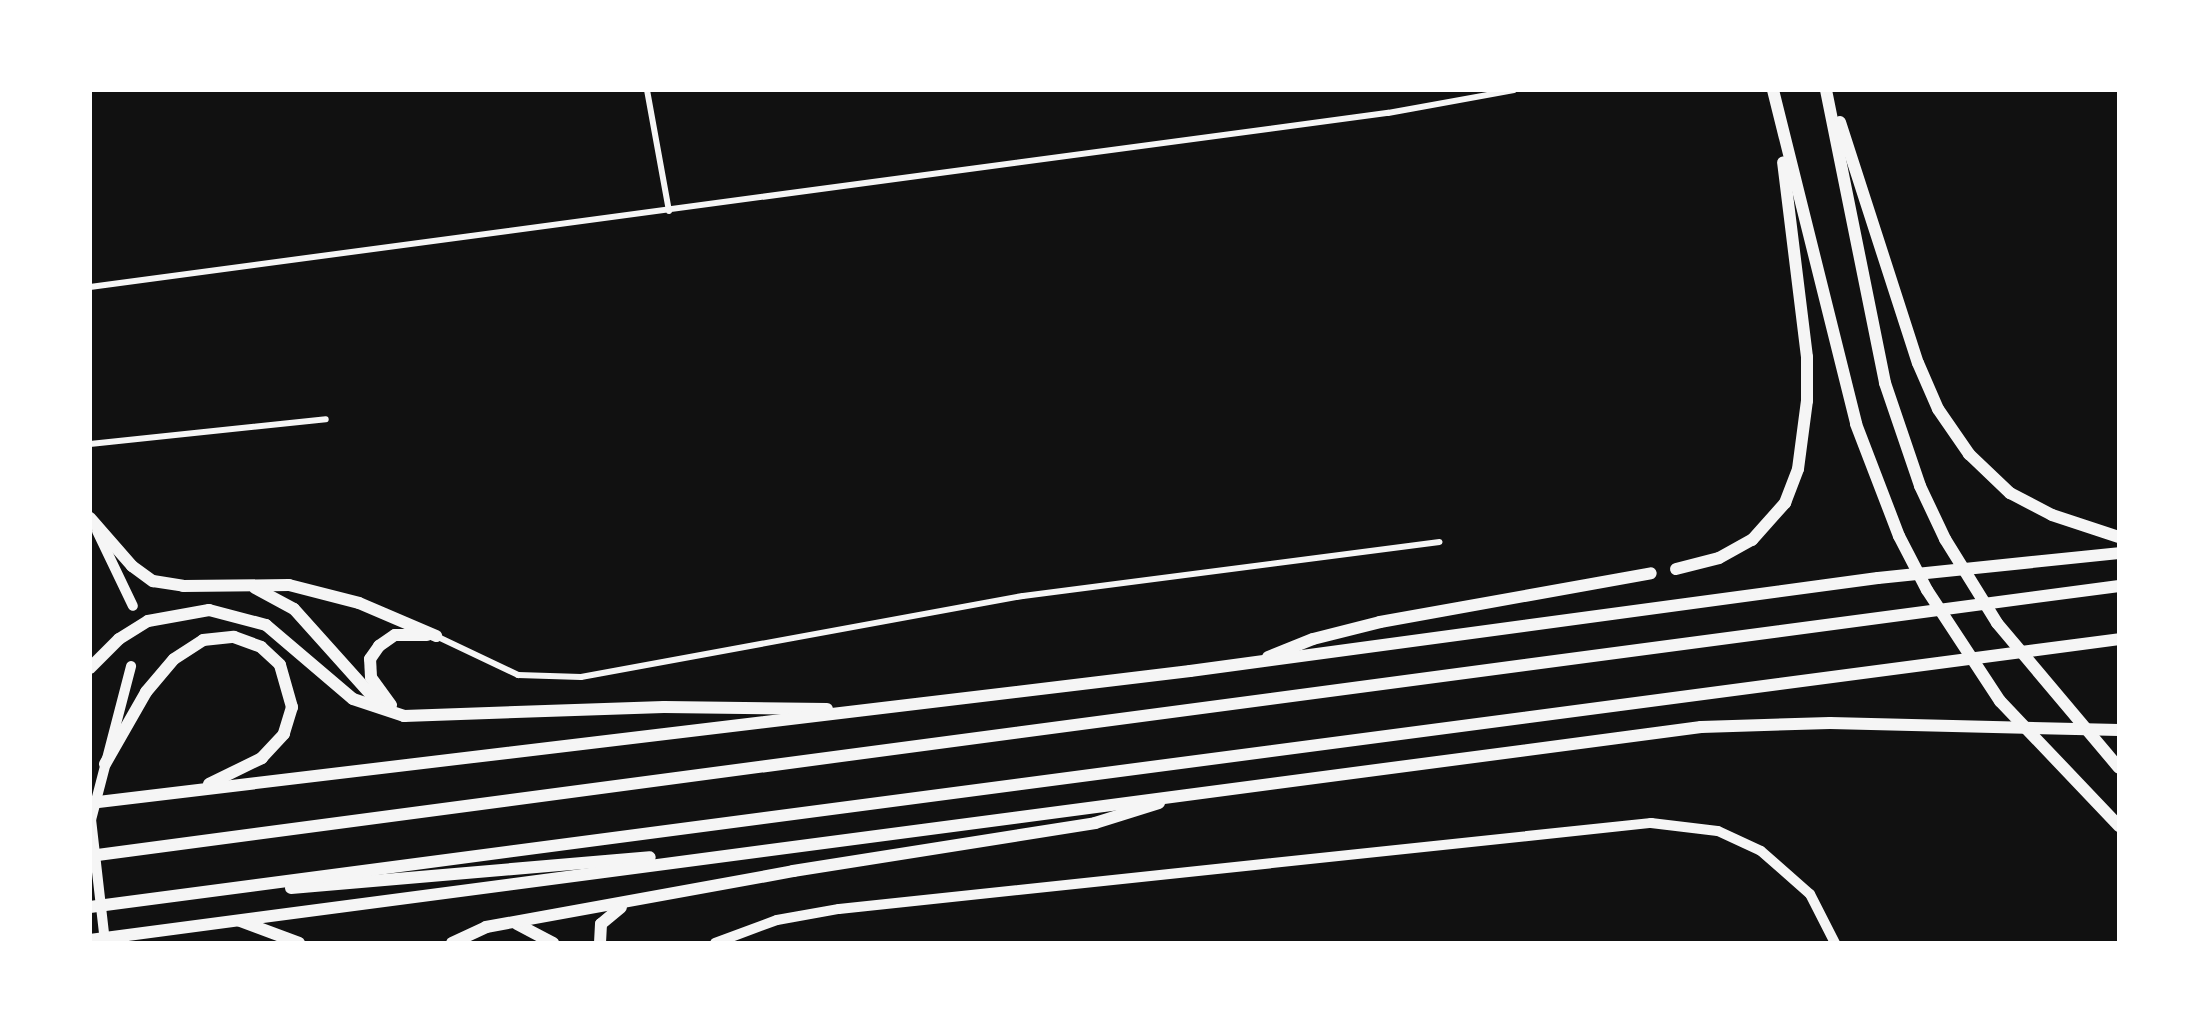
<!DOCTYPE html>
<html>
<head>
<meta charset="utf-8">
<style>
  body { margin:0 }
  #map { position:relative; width:2209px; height:1033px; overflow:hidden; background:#111; font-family:Poppins,sans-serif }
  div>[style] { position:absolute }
  .minor>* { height:6px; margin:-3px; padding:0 3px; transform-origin:3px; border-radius:3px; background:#f5f5f5 }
  .secondary>* { height:10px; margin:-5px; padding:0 5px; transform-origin:5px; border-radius:5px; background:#f5f5f5 }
  .motorway>* { height:12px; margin:-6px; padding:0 6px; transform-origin:6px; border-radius:6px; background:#f5f5f5 }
  span { translate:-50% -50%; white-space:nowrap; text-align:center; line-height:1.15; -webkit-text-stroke:10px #fff; paint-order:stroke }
  .frame { position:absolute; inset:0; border:92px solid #fff; pointer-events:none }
</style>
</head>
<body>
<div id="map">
  <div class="minor">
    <i style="left:647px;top:90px;width:123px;rotate:79.7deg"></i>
    <i style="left:90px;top:287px;width:1310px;rotate:-7.64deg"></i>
    <i style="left:1388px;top:113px;width:128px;rotate:-10.3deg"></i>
    <i style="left:90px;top:444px;width:237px;rotate:-6deg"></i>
    <i style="left:436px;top:636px;width:91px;rotate:25.4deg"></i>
    <i style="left:518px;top:675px;width:63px;rotate:1.8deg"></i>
    <i style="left:581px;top:677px;width:449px;rotate:-10.4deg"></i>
    <i style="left:1023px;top:596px;width:420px;rotate:-7.4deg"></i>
  </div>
  <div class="secondary">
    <i style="left:97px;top:531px;width:83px;rotate:64.4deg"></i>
    <i style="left:105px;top:942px;width:123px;rotate:-96.5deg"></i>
    <i style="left:91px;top:820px;width:159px;rotate:-75.4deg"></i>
    <i style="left:715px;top:943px;width:66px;rotate:-20.4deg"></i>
    <i style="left:777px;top:920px;width:63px;rotate:-10.1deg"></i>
    <i style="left:839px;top:909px;width:817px;rotate:-6.05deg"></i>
    <i style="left:1651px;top:823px;width:67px;rotate:6.8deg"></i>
    <i style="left:1718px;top:831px;width:47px;rotate:24.9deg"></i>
    <i style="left:1761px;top:851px;width:65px;rotate:41.3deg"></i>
    <i style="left:1810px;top:894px;width:55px;rotate:63deg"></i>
  </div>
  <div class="motorway">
    <i style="left:1773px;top:90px;width:344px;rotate:76deg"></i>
    <i style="left:1856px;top:424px;width:120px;rotate:69deg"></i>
    <i style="left:1899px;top:536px;width:61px;rotate:62.6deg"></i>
    <i style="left:1927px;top:590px;width:133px;rotate:56.7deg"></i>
    <i style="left:2000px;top:701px;width:173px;rotate:46.4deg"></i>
    <i style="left:1826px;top:90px;width:299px;rotate:78.6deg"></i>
    <i style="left:1885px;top:383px;width:109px;rotate:71.2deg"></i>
    <i style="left:1920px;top:486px;width:59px;rotate:64.7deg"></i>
    <i style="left:1945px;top:539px;width:99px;rotate:58.2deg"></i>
    <i style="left:1997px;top:623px;width:189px;rotate:49.9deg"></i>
    <i style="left:1840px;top:122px;width:253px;rotate:72.1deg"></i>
    <i style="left:1918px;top:363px;width:50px;rotate:66.5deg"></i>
    <i style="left:1938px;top:409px;width:55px;rotate:55.4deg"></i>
    <i style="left:1969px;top:454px;width:57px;rotate:43.6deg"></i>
    <i style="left:2010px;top:493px;width:47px;rotate:27.6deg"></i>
    <i style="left:2052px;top:515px;width:71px;rotate:18.2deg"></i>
    <i style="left:90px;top:518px;width:64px;rotate:48.8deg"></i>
    <i style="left:132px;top:566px;width:26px;rotate:36deg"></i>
    <i style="left:153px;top:581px;width:30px;rotate:9deg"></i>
    <i style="left:183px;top:586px;width:106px;rotate:-0.5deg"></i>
    <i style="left:289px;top:585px;width:72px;rotate:14.4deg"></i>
    <i style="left:359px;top:603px;width:84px;rotate:23.2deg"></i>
    <i style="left:1676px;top:569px;width:44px;rotate:-14.3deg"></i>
    <i style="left:1719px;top:558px;width:38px;rotate:-29deg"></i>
    <i style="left:1752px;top:540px;width:50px;rotate:-48.3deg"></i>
    <i style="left:1785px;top:503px;width:36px;rotate:-69deg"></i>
    <i style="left:1798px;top:469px;width:69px;rotate:-82.5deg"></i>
    <i style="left:1807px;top:401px;width:44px;rotate:-90deg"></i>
    <i style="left:1807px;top:357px;width:196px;rotate:-97deg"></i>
    <i style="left:255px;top:588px;width:44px;rotate:28.3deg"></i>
    <i style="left:294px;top:609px;width:130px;rotate:48.1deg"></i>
    <i style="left:1268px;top:657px;width:48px;rotate:-21.8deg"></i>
    <i style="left:1313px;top:639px;width:69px;rotate:-14.2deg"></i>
    <i style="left:1380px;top:622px;width:275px;rotate:-10.2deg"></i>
    <i style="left:90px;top:668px;width:41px;rotate:-45deg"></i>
    <i style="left:119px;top:639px;width:34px;rotate:-32deg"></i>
    <i style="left:148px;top:621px;width:62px;rotate:-10.2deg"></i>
    <i style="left:209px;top:610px;width:59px;rotate:14.7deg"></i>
    <i style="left:266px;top:625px;width:114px;rotate:40.4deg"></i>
    <i style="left:353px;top:699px;width:54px;rotate:18.4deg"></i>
    <i style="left:404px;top:716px;width:260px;rotate:-2deg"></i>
    <i style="left:664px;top:707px;width:163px;rotate:0.7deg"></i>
    <i style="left:391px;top:705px;width:34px;rotate:-126deg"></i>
    <i style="left:371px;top:677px;width:18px;rotate:-93deg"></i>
    <i style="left:370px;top:659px;width:16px;rotate:-55deg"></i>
    <i style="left:379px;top:646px;width:19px;rotate:-35deg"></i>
    <i style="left:395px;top:635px;width:32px"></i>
    <i style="left:105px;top:764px;width:83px;rotate:-60.3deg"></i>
    <i style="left:146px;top:692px;width:43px;rotate:-49.7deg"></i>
    <i style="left:174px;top:659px;width:35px;rotate:-33deg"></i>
    <i style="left:203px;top:640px;width:31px;rotate:-6deg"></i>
    <i style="left:234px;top:637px;width:29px;rotate:20deg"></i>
    <i style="left:261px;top:647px;width:26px;rotate:43deg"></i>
    <i style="left:280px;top:665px;width:44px;rotate:74.1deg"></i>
    <i style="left:292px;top:707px;width:28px;rotate:107deg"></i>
    <i style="left:284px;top:734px;width:33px;rotate:133deg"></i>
    <i style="left:262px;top:758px;width:59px;rotate:153.9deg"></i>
    <i style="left:90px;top:803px;width:1108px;rotate:-6.84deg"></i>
    <i style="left:1190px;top:671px;width:694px;rotate:-7.7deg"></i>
    <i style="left:1878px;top:578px;width:242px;rotate:-5.9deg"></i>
    <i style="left:90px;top:856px;width:2047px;rotate:-7.58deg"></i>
    <i style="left:291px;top:888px;width:360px;rotate:-4.9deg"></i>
    <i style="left:90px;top:907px;width:2047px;rotate:-7.52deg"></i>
    <i style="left:240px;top:921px;width:63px;rotate:20.4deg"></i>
    <i style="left:517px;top:924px;width:41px;rotate:27.8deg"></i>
    <i style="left:90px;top:940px;width:1625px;rotate:-7.53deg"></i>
    <i style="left:1701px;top:727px;width:129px;rotate:-1.8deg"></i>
    <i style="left:1830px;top:723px;width:289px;rotate:1.4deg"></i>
    <i style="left:452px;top:943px;width:38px;rotate:-25deg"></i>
    <i style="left:486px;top:927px;width:312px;rotate:-10.3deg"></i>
    <i style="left:793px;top:871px;width:306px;rotate:-9deg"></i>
    <i style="left:1095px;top:823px;width:67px;rotate:-17.4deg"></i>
    <i style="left:600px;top:943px;width:19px;rotate:-87deg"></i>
    <i style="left:601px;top:924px;width:26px;rotate:-40deg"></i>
  </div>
  <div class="frame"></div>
</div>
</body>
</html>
